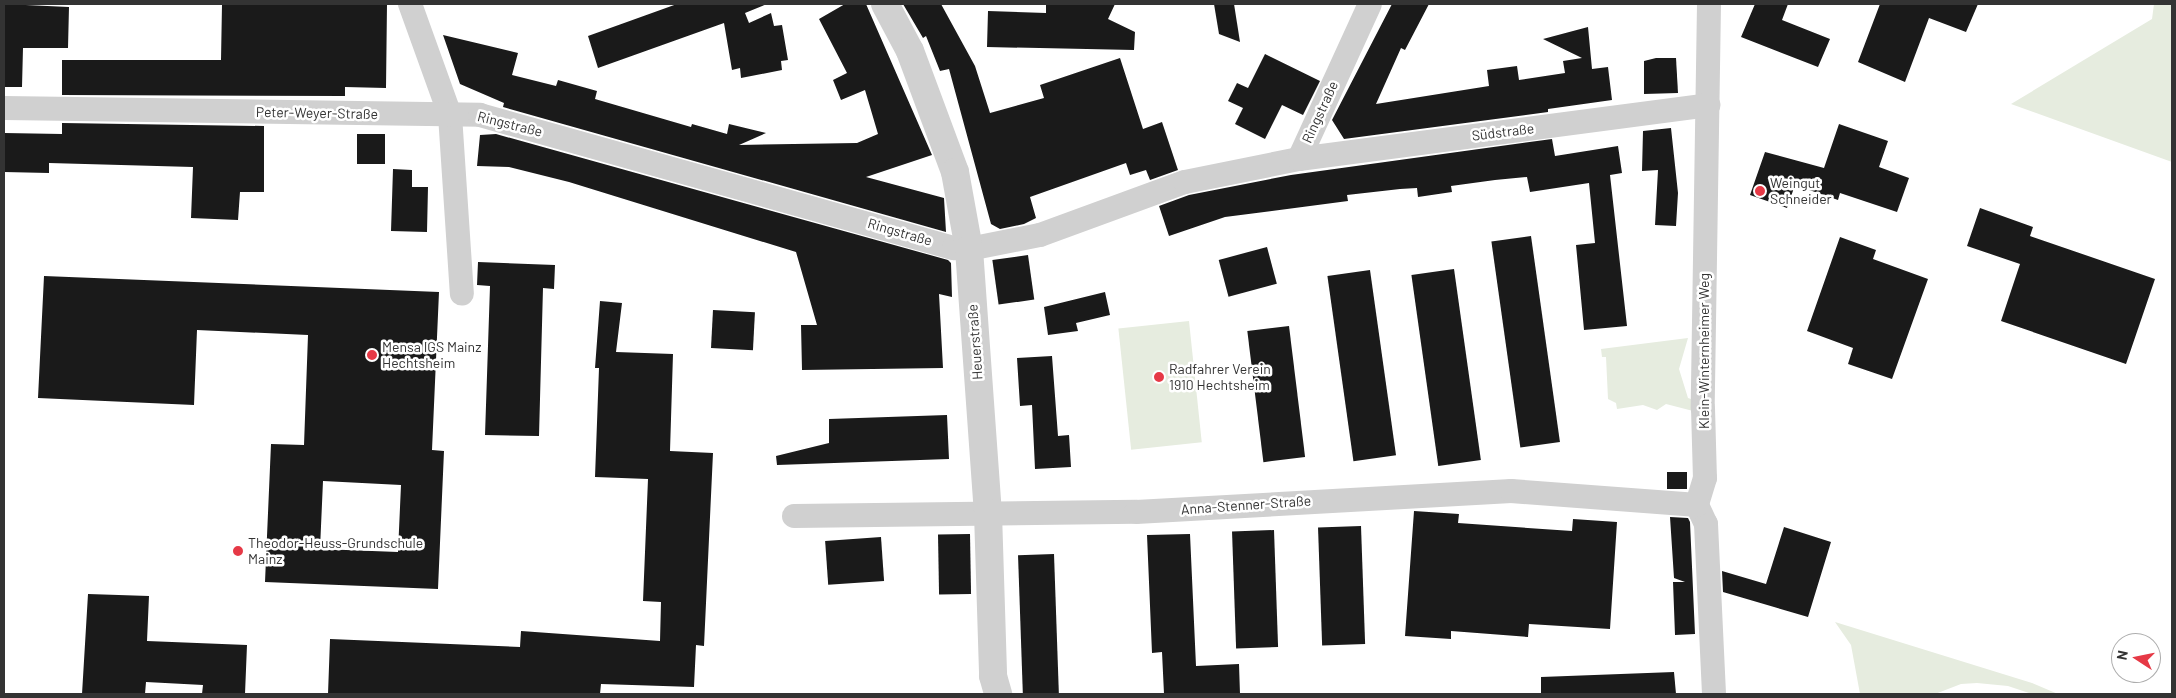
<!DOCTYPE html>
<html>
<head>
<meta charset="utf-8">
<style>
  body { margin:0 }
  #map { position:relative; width:2176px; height:698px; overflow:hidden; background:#fff; font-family:Barlow,sans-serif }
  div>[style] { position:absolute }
  .green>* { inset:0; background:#e6ecdf; transform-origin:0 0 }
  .building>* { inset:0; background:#1a1a1a; transform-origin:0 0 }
  .minor>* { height:24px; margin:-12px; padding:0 12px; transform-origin:12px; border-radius:12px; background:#d0d0d0 }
  .tertiary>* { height:28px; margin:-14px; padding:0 14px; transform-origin:14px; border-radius:14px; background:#d0d0d0 }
  .tram>* { height:1px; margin:-0.5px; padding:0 0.5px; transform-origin:0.5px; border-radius:0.5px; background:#888 }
  .dots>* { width:14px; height:14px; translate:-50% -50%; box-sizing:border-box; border:2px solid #fff; border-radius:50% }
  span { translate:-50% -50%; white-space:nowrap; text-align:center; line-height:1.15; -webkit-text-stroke:5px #fff; paint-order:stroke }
  .street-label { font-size:14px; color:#333 }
  .poi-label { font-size:14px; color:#333 }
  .left { translate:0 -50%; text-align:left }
  .frame { position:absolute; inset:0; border:5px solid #333; pointer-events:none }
  .north { position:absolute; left:2111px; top:633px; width:50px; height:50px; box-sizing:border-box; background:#fff; border:1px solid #adadad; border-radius:50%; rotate:281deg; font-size:14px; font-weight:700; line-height:20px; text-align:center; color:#333 }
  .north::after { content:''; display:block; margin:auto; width:18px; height:22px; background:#e63946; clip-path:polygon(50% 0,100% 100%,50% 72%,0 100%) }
</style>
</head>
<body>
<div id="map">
  <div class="green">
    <i style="clip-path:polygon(2154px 4px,2172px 4px,2172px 162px,2011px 104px,2152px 19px)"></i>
    <i style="left:1189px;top:321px;width:122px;height:71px;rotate:84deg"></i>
    <i style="clip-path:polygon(1688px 338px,1679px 369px,1688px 398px,1697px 401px,1697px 412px,1666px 404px,1657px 410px,1643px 405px,1617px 409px,1616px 403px,1608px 399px,1606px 357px,1602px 357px,1601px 349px)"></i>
    <i style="clip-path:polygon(1835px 622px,2032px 683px,2058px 694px,2032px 694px,2008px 686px,1977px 683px,1961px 684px,1935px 694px,1860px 694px,1851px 645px)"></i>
  </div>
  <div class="building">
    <i style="clip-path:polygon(4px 4px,69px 7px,68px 48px,23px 48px,22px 87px,4px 87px)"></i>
    <i style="clip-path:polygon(222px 4px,387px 4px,386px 88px,345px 87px,345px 96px,62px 95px,62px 60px,221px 60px)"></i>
    <i style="clip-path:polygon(677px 4px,767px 4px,745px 13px,749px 23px,771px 13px,774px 26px,782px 25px,788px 60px,781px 61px,782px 70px,741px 78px,740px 68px,732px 70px,724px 23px,598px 68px,588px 36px)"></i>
    <i style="clip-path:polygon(845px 4px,866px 4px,932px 155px,866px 177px,944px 198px,946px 232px,503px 107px,504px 103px,460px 84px,443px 35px,518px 53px,512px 75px,556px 86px,558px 80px,597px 91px,595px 99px,691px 127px,692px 124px,727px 134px,729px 124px,766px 133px,739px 145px,857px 143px,878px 134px,865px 90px,841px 100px,833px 80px,847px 73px,819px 19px)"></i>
    <i style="clip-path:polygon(903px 4px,941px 4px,975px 66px,990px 113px,1044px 98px,1040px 85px,1120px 58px,1143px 129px,1162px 122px,1178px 170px,1150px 180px,1146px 170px,1130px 175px,1126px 163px,1030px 197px,1036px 218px,1024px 224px,1000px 229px,991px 224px,949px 69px,940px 71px,926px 36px,923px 38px)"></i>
    <i style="clip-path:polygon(1046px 4px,1115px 4px,1108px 19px,1135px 32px,1134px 50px,987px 47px,988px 11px,1046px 13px)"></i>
    <i style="clip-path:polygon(1214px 4px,1234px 4px,1240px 42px,1219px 34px)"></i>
    <i style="clip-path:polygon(1392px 4px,1429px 4px,1405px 50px,1401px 48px,1376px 104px,1489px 86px,1487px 70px,1517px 66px,1519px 80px,1565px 73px,1563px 61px,1582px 58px,1543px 39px,1588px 27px,1592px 69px,1608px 67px,1612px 100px,1548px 109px,1548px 112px,1344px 139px,1332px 120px)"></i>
    <i style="clip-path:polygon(1755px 4px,1788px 4px,1782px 20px,1830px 39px,1818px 67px,1741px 37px)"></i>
    <i style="clip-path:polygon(1880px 4px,1978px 4px,1966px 32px,1929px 18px,1905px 82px,1858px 62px)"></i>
    <i style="clip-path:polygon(1265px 54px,1320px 81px,1303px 115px,1282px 105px,1265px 139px,1235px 124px,1243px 108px,1228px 101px,1237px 83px,1248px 88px)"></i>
    <i style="clip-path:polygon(1656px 58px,1676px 58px,1678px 93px,1644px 94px,1644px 61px)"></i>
    <i style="clip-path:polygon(62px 123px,264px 126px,264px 192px,240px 192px,238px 220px,191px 218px,193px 167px,49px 163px,49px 173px,4px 172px,4px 133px,62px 134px)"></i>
    <i style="clip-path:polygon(1839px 124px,1888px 141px,1879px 167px,1909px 178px,1897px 212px,1840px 193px,1838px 200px,1795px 185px,1787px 208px,1750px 195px,1765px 152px,1824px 168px)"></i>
    <i style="clip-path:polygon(1671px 128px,1678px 193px,1676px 226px,1655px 225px,1658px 170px,1642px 171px,1643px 131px)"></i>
    <i style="left:357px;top:134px;width:28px;height:30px"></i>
    <i style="clip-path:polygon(496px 134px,948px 260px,951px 263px,952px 297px,939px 294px,943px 368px,802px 370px,801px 325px,817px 325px,796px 252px,569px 182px,509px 167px,477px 166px,480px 135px)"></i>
    <i style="clip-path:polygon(1552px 139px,1555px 156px,1618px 146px,1622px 173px,1610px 175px,1627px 326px,1584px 330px,1576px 245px,1595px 243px,1589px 183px,1530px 192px,1527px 177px,1495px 180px,1451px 186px,1452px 192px,1418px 197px,1417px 188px,1400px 189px,1347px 195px,1348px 201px,1225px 217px,1169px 236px,1159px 206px,1189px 195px,1291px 175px)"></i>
    <i style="clip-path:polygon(393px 169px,412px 170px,412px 187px,428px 187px,427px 232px,391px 231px)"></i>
    <i style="clip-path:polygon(1980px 208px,2033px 227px,2030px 236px,2155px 279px,2126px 364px,2001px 321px,2020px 264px,1967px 246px)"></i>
    <i style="left:1531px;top:236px;width:208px;height:40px;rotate:82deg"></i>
    <i style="clip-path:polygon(1840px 237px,1876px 250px,1873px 259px,1928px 279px,1892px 379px,1848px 364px,1853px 348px,1807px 331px)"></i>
    <i style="left:1267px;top:247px;width:38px;height:50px;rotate:75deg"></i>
    <i style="left:1028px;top:255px;width:45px;height:36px;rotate:82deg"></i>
    <i style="clip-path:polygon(478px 262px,555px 265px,554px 289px,543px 288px,539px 436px,485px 435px,490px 286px,477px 285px)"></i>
    <i style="left:1454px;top:269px;width:193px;height:43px;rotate:82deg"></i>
    <i style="left:1370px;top:270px;width:187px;height:43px;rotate:82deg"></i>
    <i style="clip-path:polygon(evenodd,44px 276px,439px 292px,432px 450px,444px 451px,438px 589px,265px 582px,271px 444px,304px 445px,308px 335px,197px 330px,194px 405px,38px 398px,44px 276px,323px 481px,401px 485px,398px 552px,320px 549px,323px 481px)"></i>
    <i style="clip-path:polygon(1105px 292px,1110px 315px,1076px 323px,1078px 331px,1048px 335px,1044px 307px)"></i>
    <i style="clip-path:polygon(600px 301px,622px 303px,616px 352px,673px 354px,670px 451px,713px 453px,704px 646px,696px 645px,694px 687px,601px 684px,600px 694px,328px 694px,330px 639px,520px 647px,521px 631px,660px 641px,661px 602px,643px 601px,648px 479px,595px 477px,599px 368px,595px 368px)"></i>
    <i style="left:713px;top:310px;width:42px;height:38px;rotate:3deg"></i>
    <i style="left:1289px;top:326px;width:132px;height:42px;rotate:83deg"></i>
    <i style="clip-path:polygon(1052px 356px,1058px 436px,1069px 435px,1071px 467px,1035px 469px,1032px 405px,1020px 406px,1017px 358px)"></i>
    <i style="clip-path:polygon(947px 415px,949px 459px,777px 465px,776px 456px,829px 443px,829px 419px)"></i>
    <i style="left:1667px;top:472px;width:20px;height:17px"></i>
    <i style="clip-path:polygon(1414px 511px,1459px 514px,1458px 523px,1572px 531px,1573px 519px,1617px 522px,1610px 629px,1529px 624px,1528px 637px,1451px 631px,1451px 639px,1405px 636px)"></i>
    <i style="clip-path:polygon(1670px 517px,1688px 518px,1690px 522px,1695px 634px,1675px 635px,1673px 582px,1685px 582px,1674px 578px)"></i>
    <i style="left:1361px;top:526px;width:118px;height:43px;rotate:88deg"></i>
    <i style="clip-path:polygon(1784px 527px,1831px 542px,1808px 617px,1723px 592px,1722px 571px,1766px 584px)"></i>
    <i style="left:1274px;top:530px;width:117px;height:42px;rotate:88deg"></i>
    <i style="left:970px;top:534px;width:60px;height:32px;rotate:89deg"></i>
    <i style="clip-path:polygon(1190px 534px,1196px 666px,1239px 664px,1240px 694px,1164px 694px,1162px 652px,1152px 653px,1147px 535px)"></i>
    <i style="left:881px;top:537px;width:44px;height:56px;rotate:86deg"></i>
    <i style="left:1054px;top:554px;width:140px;height:36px;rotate:88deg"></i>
    <i style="clip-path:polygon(88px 594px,149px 596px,147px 641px,247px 645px,245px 694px,202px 694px,203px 685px,146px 682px,145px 694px,82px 694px)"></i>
    <i style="clip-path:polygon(1674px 672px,1676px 694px,1541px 694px,1541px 677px)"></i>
  </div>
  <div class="minor">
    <i style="left:410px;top:4px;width:118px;rotate:70.2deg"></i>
    <i style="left:450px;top:115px;width:179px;rotate:86.2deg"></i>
    <i style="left:1709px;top:4px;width:404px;rotate:90.9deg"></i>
    <i style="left:1703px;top:408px;width:70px;rotate:88.4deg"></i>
    <i style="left:1705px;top:478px;width:28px;rotate:107deg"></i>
    <i style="left:1697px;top:505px;width:21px;rotate:65deg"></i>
    <i style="left:1706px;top:524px;width:170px;rotate:87.3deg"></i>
    <i style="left:4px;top:108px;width:476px;rotate:0.8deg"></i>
    <i style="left:480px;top:115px;width:492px;rotate:15.7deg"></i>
    <i style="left:954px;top:248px;width:15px;rotate:4deg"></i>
    <i style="left:969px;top:249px;width:72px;rotate:-11.2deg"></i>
    <i style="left:1040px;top:235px;width:154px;rotate:-20.1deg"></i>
    <i style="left:1185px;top:182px;width:116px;rotate:-11.4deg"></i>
    <i style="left:1299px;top:159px;width:413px;rotate:-7.5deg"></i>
    <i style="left:1299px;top:159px;width:170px;rotate:-65.4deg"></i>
    <i style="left:794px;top:516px;width:342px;rotate:-0.7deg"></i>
    <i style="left:1136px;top:512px;width:376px;rotate:-3.2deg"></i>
    <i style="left:1511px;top:491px;width:187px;rotate:4.3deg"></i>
  </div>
  <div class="tertiary">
    <i style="left:885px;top:4px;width:53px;rotate:62deg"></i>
    <i style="left:910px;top:51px;width:129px;rotate:69.6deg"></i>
    <i style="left:955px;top:172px;width:78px;rotate:79.7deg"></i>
    <i style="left:969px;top:249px;width:265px;rotate:85.9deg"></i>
    <i style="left:988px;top:513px;width:163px;rotate:88.2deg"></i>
    <i style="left:993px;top:676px;width:19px;rotate:74deg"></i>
  </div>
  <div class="tram">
    <i style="left:1964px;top:694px;width:40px"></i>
  </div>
  <div class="dots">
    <i style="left:1760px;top:191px;background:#e63946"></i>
    <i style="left:372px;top:355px;background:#e63946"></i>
    <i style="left:1159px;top:377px;background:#e63946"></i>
    <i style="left:238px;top:551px;background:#e63946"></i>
  </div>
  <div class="street-label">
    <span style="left:1320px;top:112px;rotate:-65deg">Ringstraße</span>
    <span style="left:317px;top:113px;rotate:1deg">Peter-Weyer-Straße</span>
    <span style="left:510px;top:124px;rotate:14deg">Ringstraße</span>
    <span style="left:1503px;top:132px;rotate:-7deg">Südstraße</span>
    <span style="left:900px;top:232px;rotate:16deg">Ringstraße</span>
    <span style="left:975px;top:342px;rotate:-94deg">Heuerstraße</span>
    <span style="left:1704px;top:351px;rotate:-90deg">Klein-Winternheimer Weg</span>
    <span style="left:1246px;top:505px;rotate:-4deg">Anna-Stenner-Straße</span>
  </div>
  <div class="poi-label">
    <span class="left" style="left:1770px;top:191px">Weingut<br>Schneider</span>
    <span class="left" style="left:382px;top:355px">Mensa IGS Mainz<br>Hechtsheim</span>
    <span class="left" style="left:1169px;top:377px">Radfahrer Verein<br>1910 Hechtsheim</span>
    <span class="left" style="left:248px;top:551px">Theodor-Heuss-Grundschule<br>Mainz</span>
  </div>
  <div class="frame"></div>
  <div class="north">N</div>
</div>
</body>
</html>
